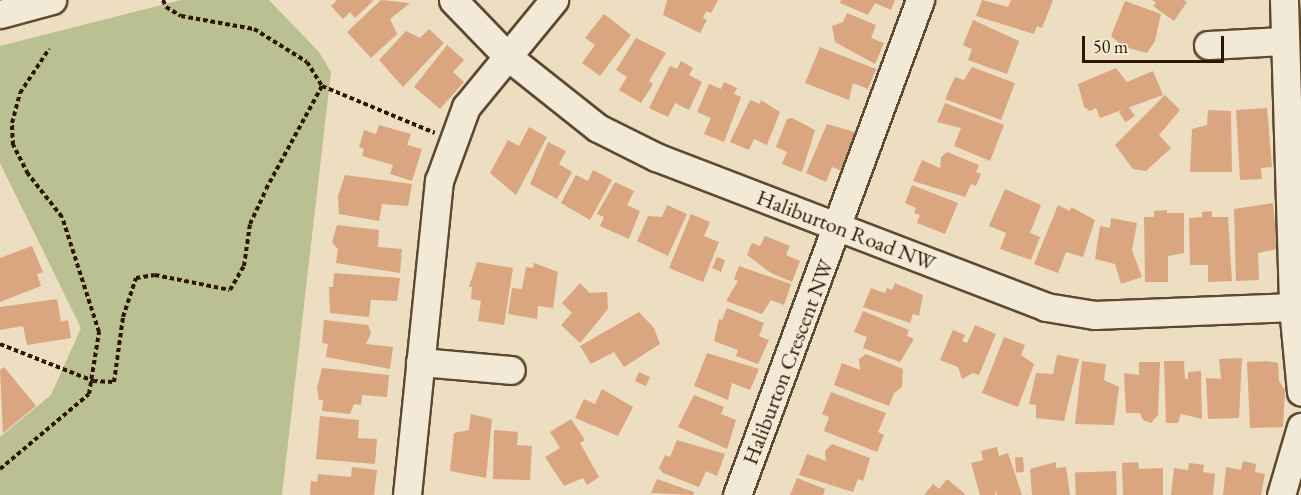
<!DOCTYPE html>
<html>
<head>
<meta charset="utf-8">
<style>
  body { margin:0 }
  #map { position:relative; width:1301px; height:495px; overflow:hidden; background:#edddc1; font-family:"EB Garamond",serif }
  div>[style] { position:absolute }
  .green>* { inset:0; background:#bac091 }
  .building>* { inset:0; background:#d9a67f; transform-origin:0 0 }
  .path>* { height:4px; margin-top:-2px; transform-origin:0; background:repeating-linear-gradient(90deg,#2c1800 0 4.5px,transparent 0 7.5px) }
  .roads { filter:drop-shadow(2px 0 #5c4930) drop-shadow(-2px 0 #5c4930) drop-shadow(0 2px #5c4930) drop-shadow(0 -2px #5c4930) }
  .minor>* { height:27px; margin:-13.5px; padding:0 13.5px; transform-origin:13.5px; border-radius:13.5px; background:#f3e9d7 }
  span { translate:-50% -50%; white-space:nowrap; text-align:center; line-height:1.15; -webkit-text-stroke:4.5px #f3e9d7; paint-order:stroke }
  .street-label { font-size:22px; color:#2c1800 }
  .scale { position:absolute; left:1082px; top:36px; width:142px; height:27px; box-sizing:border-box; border:3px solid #2c1800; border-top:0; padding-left:8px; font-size:18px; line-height:21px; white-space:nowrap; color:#2c1800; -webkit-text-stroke:4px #f3e9d7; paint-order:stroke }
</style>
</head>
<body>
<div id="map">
  <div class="green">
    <i style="clip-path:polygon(181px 0,269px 0,319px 52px,331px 72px,282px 495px,0 495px,0 437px,51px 395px,81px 328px,0 163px,0 46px)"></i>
  </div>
  <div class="building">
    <i style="clip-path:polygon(337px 0,374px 0,355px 18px,350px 12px,343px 19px,331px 6px)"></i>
    <i style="clip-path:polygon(381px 0,410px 3px,390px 19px,397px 34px,371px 58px,347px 32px)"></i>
    <i style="clip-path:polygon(667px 0,718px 0,711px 13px,706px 11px,703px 18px,707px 20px,700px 33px,663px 15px)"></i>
    <i style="clip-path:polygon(841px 0,895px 0,891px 10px,875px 3px,868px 15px,840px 3px)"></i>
    <i style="clip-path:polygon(982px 0,1008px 7px,1011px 0,1053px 0,1042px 28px,1037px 26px,1034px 34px,976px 16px)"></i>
    <i style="clip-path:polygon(1152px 0,1184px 0,1187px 2px,1174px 21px,1153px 6px,1156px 3px)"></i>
    <i style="clip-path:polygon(1125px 1px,1161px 14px,1155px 41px,1147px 53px,1124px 47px,1111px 36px)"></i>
    <i style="clip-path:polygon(847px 13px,876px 25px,871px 38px,884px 43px,875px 64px,835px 42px,832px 26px,843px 22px)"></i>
    <i style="clip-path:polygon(604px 14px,631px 35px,600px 76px,582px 63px,595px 45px,585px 38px)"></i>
    <i style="clip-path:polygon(973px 20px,1019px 41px,1007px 74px,968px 60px,972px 49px,963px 45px)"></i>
    <i style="clip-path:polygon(429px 29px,444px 43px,403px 87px,379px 60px,406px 31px,420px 38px)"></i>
    <i style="clip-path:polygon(636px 38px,666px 53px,649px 81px,653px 84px,641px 103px,619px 90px,627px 77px,616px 70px)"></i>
    <i style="clip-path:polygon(447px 45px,464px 60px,453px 72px,464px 82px,440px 109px,414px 87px)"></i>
    <i style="clip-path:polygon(820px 47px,876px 69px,868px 89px,853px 83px,849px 100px,805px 83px)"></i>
    <i style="clip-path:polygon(681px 61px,693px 68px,689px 75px,702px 82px,689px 110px,675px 103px,668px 117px,649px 108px,670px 66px,677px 69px)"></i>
    <i style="clip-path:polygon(972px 67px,1015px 83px,1001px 120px,945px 99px,955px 77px,964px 80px)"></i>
    <i style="clip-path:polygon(1116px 68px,1127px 82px,1153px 71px,1163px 95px,1100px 118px,1096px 108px,1090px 111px,1084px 107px,1078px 84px)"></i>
    <i style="clip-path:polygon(724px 82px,737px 88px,734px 94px,741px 97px,724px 142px,704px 134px,711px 118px,697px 112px,709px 84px,721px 89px)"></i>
    <i style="clip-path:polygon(1165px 95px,1180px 110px,1159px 135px,1171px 148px,1146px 171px,1133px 169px,1115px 145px)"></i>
    <i style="clip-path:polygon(750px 100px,760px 104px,761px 100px,780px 112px,767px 145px,754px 139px,749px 150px,730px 142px)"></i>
    <i style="clip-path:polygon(945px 103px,1004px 125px,990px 161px,954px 146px,961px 128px,937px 122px)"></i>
    <i style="left:1128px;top:106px;width:12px;height:11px;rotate:55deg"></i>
    <i style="clip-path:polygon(1267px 108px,1272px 167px,1261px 168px,1262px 179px,1240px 180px,1236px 110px)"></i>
    <i style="clip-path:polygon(1208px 110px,1231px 111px,1232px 172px,1190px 172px,1192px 129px,1207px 125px)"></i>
    <i style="clip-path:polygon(792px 118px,815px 130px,802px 172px,782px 164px,787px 152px,776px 147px,787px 119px)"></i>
    <i style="clip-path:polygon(827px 124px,858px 133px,842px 171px,832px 167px,826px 182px,806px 173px)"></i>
    <i style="clip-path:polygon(379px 125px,411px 134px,407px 145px,422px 149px,412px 181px,390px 174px,393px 165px,362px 156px,364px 149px,359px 147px,364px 130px,376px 134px)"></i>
    <i style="clip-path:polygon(529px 127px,547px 137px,516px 195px,490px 173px,508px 140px,519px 146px)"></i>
    <i style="clip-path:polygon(548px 142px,566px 151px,559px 164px,572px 172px,557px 199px,530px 184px)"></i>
    <i style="clip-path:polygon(947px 152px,979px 165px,976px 172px,981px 174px,976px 186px,971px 184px,965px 197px,913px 181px,922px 160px,940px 168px,941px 157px)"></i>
    <i style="clip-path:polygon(593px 170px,612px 180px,590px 220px,561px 203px,576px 175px,588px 181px)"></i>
    <i style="clip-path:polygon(345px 175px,412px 184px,408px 206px,382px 204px,379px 221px,339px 214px,338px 196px)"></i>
    <i style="clip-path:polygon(615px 182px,634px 191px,627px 205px,640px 211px,629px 239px,600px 226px,604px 217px,597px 214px)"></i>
    <i style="clip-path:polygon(912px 185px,958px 203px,945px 234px,917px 223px,920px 215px,914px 213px,916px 208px,905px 203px)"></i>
    <i style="clip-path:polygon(1005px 189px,1041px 205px,1030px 233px,1040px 237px,1031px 260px,1000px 249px,1006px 233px,989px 226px)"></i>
    <i style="clip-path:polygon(1273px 203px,1277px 249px,1258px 253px,1259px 280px,1236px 281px,1234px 209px)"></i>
    <i style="clip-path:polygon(667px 205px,687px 214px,668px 256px,637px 241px,648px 216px,662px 217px)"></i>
    <i style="clip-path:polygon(1058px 205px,1070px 211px,1071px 207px,1095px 220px,1083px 257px,1066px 252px,1058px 273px,1034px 264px)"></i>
    <i style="clip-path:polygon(1167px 210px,1167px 213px,1184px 213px,1184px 253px,1168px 256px,1168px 282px,1145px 282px,1144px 217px,1154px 217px,1154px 211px)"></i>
    <i style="clip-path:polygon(1212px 211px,1212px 217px,1228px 217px,1232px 281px,1208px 282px,1208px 265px,1190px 265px,1189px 218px,1202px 217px,1202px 212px)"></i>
    <i style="clip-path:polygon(691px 214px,710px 222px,704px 236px,719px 242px,703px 282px,669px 268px)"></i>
    <i style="clip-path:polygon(1111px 218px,1137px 223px,1132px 250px,1142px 277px,1121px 284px,1115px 264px,1095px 259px,1100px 226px,1110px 228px)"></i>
    <i style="clip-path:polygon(337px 225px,379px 230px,378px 247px,402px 249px,400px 273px,336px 263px,338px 249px,332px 242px)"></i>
    <i style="clip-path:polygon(765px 236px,790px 246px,786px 255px,800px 261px,792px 282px,771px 273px,747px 255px,752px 243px,760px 246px)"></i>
    <i style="clip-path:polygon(32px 246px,43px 272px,37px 274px,41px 286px,0 302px,0 258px)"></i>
    <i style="clip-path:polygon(717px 257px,725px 260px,721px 272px,712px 268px)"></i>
    <i style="clip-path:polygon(477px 262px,513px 268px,504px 325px,478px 321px,481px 301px,471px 299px,472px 287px,469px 287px)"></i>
    <i style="clip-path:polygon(534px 263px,558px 272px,553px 308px,538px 306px,537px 319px,508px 314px,512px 288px,522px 289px,526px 267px,533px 268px)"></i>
    <i style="clip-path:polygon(739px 266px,791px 284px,784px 305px,771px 300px,762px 314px,726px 301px,738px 281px,734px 279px)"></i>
    <i style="clip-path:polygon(334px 273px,400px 278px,397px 301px,371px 300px,369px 317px,330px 313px,329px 287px,333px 287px)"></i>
    <i style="clip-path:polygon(580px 283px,590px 293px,607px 292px,608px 309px,580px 343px,561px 325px,572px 313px,562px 303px)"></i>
    <i style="clip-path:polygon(895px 283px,923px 295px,919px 316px,913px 314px,910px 323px,863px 307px,871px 288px,885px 293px,887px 288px,892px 290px)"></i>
    <i style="clip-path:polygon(57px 299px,61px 322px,68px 320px,71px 338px,27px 345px,23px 326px,0 330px,0 307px)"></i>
    <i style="clip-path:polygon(727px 308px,764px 323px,759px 336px,769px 340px,758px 364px,736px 356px,738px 350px,714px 341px,719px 319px,722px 320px)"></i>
    <i style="clip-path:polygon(863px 311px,909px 330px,907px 336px,914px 339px,900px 362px,863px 348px,867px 337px,854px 332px)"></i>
    <i style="clip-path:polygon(639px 312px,654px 328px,660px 344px,624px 367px,614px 352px,591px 364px,580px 346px)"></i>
    <i style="clip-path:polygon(324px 320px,368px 325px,371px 333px,366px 344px,393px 347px,390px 369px,326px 357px,328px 344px,322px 343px)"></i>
    <i style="clip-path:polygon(975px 325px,996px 334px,979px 375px,973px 373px,962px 379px,958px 367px,940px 360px,953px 330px,965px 335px,962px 341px,967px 343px)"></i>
    <i style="clip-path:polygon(1004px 337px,1025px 345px,1021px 355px,1034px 364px,1018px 407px,982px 393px)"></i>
    <i style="clip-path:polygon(707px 353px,759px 369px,750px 390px,732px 383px,728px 400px,694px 386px)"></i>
    <i style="clip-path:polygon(866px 354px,903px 369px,902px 387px,894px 393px,889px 406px,834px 385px,842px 363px,860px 370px,859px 359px)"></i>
    <i style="clip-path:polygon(1057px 355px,1079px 359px,1064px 421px,1036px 418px,1036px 405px,1029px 404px,1036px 373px,1053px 374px)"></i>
    <i style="clip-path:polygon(1242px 358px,1239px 418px,1208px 419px,1206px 378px,1221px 379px,1219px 359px)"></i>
    <i style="clip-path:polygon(1082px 361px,1106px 364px,1104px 380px,1119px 387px,1114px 425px,1075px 424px)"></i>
    <i style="clip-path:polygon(1164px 361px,1184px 361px,1185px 379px,1188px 379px,1188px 372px,1201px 371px,1202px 419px,1181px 414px,1178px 423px,1166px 423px)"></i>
    <i style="clip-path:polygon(1267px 361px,1278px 363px,1279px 381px,1285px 390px,1283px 427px,1250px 428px,1247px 362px)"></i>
    <i style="clip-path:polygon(1139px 362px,1160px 362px,1158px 415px,1151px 423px,1143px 420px,1140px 413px,1126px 413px,1124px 373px,1139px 375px)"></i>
    <i style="clip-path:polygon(4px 367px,36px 406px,3px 433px,0 370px)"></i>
    <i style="clip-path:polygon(322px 368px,389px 375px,387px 397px,362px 395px,361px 405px,354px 404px,350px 414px,322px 411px,323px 400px,319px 400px,317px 388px)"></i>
    <i style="left:639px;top:372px;width:12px;height:10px;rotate:24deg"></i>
    <i style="clip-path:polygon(602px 389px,633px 407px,618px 436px,575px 418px,584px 399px,595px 404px)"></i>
    <i style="clip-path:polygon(831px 392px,886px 413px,878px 432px,884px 435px,877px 452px,824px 431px,829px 417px,822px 414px)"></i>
    <i style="clip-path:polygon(694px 395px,724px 407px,721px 414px,736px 420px,727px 449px,678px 427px)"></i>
    <i style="clip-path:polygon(471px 414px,492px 419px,486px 478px,450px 471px,454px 433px,469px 430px)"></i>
    <i style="clip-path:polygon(320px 416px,359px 420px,358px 438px,377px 439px,375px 464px,316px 459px)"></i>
    <i style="clip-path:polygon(571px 419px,585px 440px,580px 443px,599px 477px,587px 485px,583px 478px,564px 486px,545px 457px,560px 448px,550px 432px)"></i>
    <i style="clip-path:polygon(494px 430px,518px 432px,517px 445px,532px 446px,530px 480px,493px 479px)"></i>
    <i style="clip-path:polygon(677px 440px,725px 454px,717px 476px,706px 471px,699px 487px,663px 473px,659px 468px,665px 455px,670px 457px)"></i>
    <i style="clip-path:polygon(832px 444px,870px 458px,863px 481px,858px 479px,853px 492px,799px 475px,807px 454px,826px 461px,825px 451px)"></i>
    <i style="clip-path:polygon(997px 447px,999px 456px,1008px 453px,1022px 495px,997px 495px,996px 490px,995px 495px,980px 495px,971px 463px,983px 460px,981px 451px)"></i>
    <i style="left:1023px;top:457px;width:15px;height:8px;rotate:86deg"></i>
    <i style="clip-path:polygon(1243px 461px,1256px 464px,1255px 472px,1265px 474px,1261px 495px,1223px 495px,1226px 467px,1241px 470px)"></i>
    <i style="clip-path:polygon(1056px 462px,1056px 468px,1066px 467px,1070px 495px,1032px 495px,1030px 469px)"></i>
    <i style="clip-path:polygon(1138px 462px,1139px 469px,1163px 468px,1163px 495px,1123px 495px,1122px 463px)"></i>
    <i style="clip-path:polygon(1189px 463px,1204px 465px,1203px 472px,1215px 474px,1213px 495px,1171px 495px,1174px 468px,1188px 470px)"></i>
    <i style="clip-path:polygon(352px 467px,377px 470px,374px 495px,310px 495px,311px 481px,317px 482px,318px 474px,351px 477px)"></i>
    <i style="left:1116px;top:471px;width:24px;height:41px;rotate:88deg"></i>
    <i style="clip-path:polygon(797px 478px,825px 489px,823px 495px,790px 495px)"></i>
    <i style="clip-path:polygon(657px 479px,694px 492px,693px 495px,651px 493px)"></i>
    <i style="clip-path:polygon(947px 479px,966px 495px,924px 495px,933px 484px,939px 489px)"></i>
  </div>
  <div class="path">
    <i style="left:163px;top:0;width:8px;rotate:67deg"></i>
    <i style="left:166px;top:7px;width:17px;rotate:31deg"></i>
    <i style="left:181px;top:16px;width:74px;rotate:10.1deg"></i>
    <i style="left:254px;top:29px;width:62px;rotate:31.9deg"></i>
    <i style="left:307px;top:62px;width:28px;rotate:58deg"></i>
    <i style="left:322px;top:86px;width:122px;rotate:22.6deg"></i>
    <i style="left:0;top:344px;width:100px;rotate:21.7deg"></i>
    <i style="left:93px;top:381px;width:21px;rotate:3deg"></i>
    <i style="left:114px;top:382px;width:66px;rotate:-82.1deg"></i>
    <i style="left:123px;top:317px;width:41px;rotate:-71.6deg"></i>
    <i style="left:136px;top:278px;width:19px;rotate:-9deg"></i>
    <i style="left:155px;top:275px;width:76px;rotate:11.3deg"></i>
    <i style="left:230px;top:290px;width:28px;rotate:-60deg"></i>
    <i style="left:244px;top:266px;width:42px;rotate:-81.9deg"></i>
    <i style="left:250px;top:224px;width:38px;rotate:-65deg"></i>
    <i style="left:266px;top:189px;width:117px;rotate:-61.5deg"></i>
    <i style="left:0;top:469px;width:116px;rotate:-40.1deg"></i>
    <i style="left:89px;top:394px;width:63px;rotate:-80.8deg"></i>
    <i style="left:99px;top:332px;width:121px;rotate:-107.8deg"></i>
    <i style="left:62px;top:217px;width:55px;rotate:-128.3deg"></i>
    <i style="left:28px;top:174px;width:33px;rotate:-117deg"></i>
    <i style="left:13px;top:145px;width:22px;rotate:-93deg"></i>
    <i style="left:12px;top:123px;width:31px;rotate:-75deg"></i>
    <i style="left:20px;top:93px;width:53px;rotate:-56.6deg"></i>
  </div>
  <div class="roads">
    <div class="minor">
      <i style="left:453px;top:0;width:78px;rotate:46deg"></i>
      <i style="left:507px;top:56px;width:116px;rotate:38.4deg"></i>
      <i style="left:598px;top:128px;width:65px;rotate:26.6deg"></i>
      <i style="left:656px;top:157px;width:418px;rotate:21deg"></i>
      <i style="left:1046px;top:307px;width:50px;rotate:9.3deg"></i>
      <i style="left:1095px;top:315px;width:198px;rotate:-2.3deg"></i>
      <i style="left:1284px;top:0;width:307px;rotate:88.3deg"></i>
      <i style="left:1293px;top:307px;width:85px;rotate:84.6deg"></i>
      <i style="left:0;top:14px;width:54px;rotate:-15.1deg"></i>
      <i style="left:1208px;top:45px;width:75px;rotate:-3.1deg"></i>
      <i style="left:420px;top:362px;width:91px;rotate:5deg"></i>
      <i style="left:407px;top:495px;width:316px;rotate:-84.2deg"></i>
      <i style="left:439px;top:181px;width:79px;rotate:-70deg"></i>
      <i style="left:466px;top:107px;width:139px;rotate:-50.6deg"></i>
      <i style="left:737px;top:495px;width:528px;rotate:-69.71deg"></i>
      <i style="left:1281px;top:495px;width:71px;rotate:-73.6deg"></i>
    </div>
  </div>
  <div class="street-label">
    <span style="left:846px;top:230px;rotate:21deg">Haliburton Road NW</span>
    <span style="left:788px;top:362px;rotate:-69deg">Haliburton Crescent NW</span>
  </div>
  <div class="scale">50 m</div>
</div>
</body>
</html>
